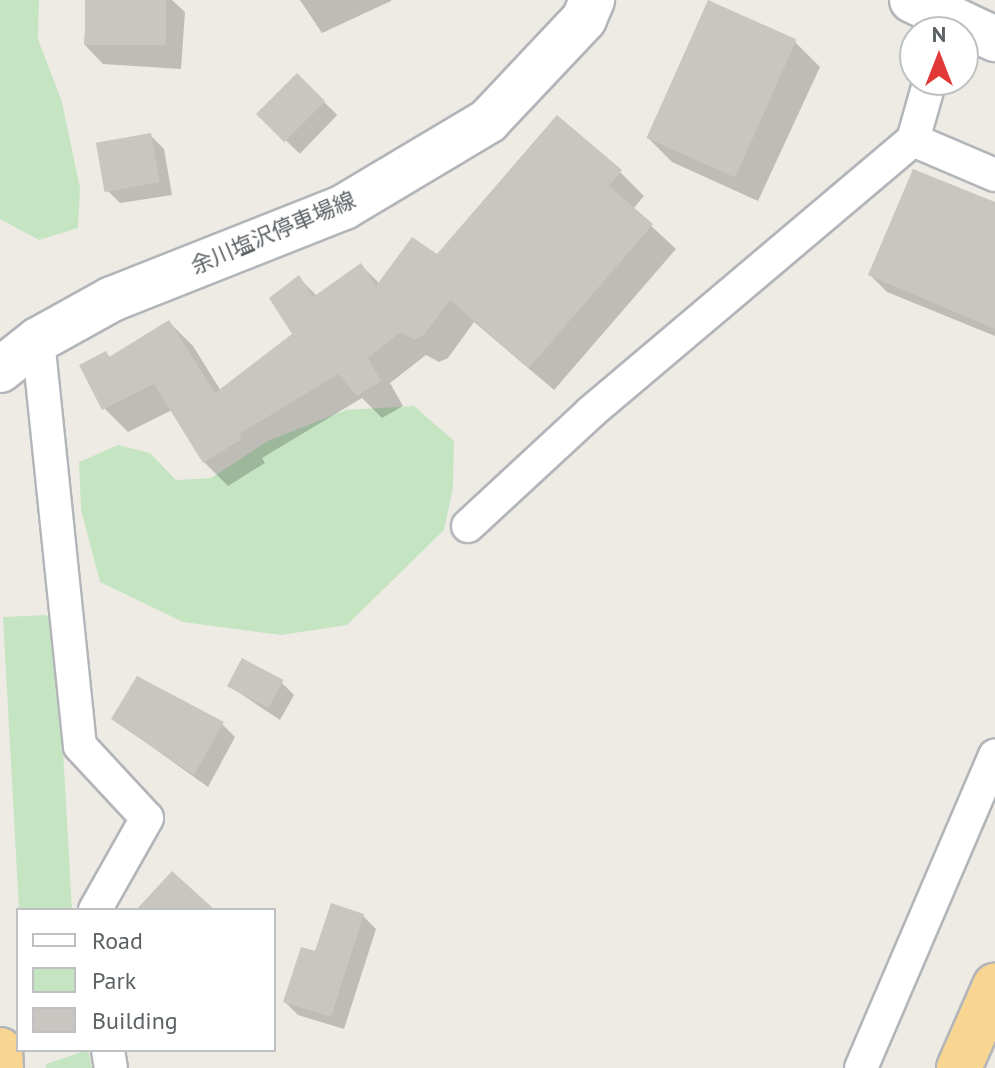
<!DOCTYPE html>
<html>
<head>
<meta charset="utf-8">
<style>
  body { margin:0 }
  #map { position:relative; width:995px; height:1068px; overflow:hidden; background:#eeebe5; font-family:"PT Sans","Noto Sans JP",sans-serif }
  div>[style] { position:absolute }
  .green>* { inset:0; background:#c5e5c2 }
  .shadow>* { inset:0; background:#0003; transform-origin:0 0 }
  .building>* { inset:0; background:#c9c6c1; transform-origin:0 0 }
  .roads { filter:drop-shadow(2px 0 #b2b5b9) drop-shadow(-2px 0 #b2b5b9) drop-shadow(0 2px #b2b5b9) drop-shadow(0 -2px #b2b5b9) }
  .street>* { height:32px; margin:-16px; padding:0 16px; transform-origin:16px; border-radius:16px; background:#fff }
  .secondary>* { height:44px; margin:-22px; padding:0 22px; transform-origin:22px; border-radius:22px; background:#fff }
  .highway>* { height:44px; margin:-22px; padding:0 22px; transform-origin:22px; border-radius:22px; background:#f8d692 }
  span { translate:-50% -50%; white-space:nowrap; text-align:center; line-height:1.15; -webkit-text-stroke:6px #fff; paint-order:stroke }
  .street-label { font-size:22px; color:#5c6164 }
  .legend { position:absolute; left:16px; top:908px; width:260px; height:144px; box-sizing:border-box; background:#fff; border:2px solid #bec0c1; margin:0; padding:10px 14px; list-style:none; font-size:24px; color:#5c6164 }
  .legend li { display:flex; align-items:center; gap:16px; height:40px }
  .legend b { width:40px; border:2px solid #bec0c1 }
  .north { position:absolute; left:899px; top:16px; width:80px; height:80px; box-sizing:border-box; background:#fff; border:2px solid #bec0c1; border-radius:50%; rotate:0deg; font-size:22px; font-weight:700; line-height:32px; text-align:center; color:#5c6164 }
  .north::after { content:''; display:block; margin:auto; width:28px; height:36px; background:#e13938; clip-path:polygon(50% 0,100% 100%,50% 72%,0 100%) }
</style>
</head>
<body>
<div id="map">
  <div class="green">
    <i style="clip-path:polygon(0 0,39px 0,38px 39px,62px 102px,80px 188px,78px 228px,39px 240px,0 219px)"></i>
    <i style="clip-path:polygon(414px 406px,454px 441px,453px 488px,444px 530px,347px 625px,281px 635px,183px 622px,100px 582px,81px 510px,79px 462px,118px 445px,150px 453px,176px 480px,211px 478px,268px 441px,346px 410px)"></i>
    <i style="clip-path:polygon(46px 615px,56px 624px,72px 910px,19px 910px,3px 617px)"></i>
    <i style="clip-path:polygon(88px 1050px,92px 1068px,46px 1068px,46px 1064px)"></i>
  </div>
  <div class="shadow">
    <i style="clip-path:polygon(87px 0,172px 0,185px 12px,181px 69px,103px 64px,84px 44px)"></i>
    <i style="clip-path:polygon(300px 0,391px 0,391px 1px,322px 33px)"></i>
    <i style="clip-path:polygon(709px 2px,795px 42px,820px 67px,758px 201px,672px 162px,647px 137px)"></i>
    <i style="left:297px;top:76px;width:56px;height:54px;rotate:44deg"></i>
    <i style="clip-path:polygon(151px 136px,164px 149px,172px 195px,120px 203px,107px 190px)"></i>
    <i style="clip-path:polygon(620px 172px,644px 196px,633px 209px,676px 249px,554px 390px,474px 322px,448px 358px,439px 362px,426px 355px,390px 383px,403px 406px,382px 418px,362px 398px,262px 458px,265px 463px,228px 486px,204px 462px,172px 410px,128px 432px,104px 408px,106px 353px,111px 358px,169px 322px,193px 346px,221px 391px,295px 334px,299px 278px,317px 296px,361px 265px,380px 284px)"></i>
    <i style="clip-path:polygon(995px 204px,995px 336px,887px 292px,870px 275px)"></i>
    <i style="clip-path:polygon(281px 682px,294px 695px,280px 720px,229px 686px)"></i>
    <i style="clip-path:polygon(113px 719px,222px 724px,235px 737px,208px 787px)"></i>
    <i style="clip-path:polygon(363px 916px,376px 929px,344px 1029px,298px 1015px,285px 1002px,317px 953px)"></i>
  </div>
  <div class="building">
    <i style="left:85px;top:0;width:81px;height:45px"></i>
    <i style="left:708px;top:0;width:97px;height:151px;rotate:24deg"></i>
    <i style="left:297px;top:73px;width:40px;height:58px;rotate:45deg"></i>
    <i style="clip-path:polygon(557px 115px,622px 170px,609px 186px,653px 224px,529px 368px,450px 300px,424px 335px,414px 340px,401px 332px,368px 358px,381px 381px,357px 396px,338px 374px,239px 434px,242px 439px,203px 463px,154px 384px,102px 410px,79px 365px,106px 351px,109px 357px,169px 320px,215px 393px,292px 334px,269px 298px,299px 275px,313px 297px,361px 263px,376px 286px,412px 237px,437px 254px)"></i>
    <i style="left:151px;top:133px;width:50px;height:56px;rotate:80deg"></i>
    <i style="clip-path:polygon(913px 169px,995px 202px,995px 329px,868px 275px)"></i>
    <i style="left:242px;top:658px;width:47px;height:32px;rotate:28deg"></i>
    <i style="clip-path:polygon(137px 676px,224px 722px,194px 775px,111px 719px)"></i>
    <i style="clip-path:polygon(172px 871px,215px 910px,136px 910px)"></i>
    <i style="clip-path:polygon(331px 903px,364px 914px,331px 1017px,283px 1002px,301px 947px,315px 951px)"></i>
  </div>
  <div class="roads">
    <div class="street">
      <i style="left:913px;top:140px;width:89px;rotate:23.1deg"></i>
      <i style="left:38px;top:340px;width:408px;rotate:84.1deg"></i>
      <i style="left:80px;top:746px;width:98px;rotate:47.1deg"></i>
      <i style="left:147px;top:818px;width:106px;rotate:119.5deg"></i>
      <i style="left:468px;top:526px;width:168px;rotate:-42.8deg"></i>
      <i style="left:591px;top:412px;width:422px;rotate:-40.2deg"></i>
      <i style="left:913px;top:140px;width:62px;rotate:-74.2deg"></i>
      <i style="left:108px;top:1050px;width:18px;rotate:81deg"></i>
      <i style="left:861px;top:1068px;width:340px;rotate:-66.8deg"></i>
    </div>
    <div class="secondary">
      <i style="left:912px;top:0;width:92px;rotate:25.2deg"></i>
      <i style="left:0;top:370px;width:48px;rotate:-38.3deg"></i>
      <i style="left:38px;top:340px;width:85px;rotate:-29deg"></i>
      <i style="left:112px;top:299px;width:250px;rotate:-21.6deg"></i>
      <i style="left:344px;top:207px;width:168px;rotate:-30.8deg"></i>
      <i style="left:488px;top:121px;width:140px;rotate:-46.7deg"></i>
      <i style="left:584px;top:19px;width:21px;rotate:-67deg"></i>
    </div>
    <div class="highway">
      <i style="left:0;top:1050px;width:18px;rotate:87deg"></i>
      <i style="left:959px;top:1068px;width:90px;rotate:-66.3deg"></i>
    </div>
  </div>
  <div class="street-label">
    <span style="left:273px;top:233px;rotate:-23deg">余川塩沢停車場線</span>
  </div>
  <ul class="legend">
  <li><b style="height:10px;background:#fff"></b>Road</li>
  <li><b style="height:22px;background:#c5e5c2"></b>Park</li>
  <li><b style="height:22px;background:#c9c6c1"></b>Building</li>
  </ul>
  <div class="north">N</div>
</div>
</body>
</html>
